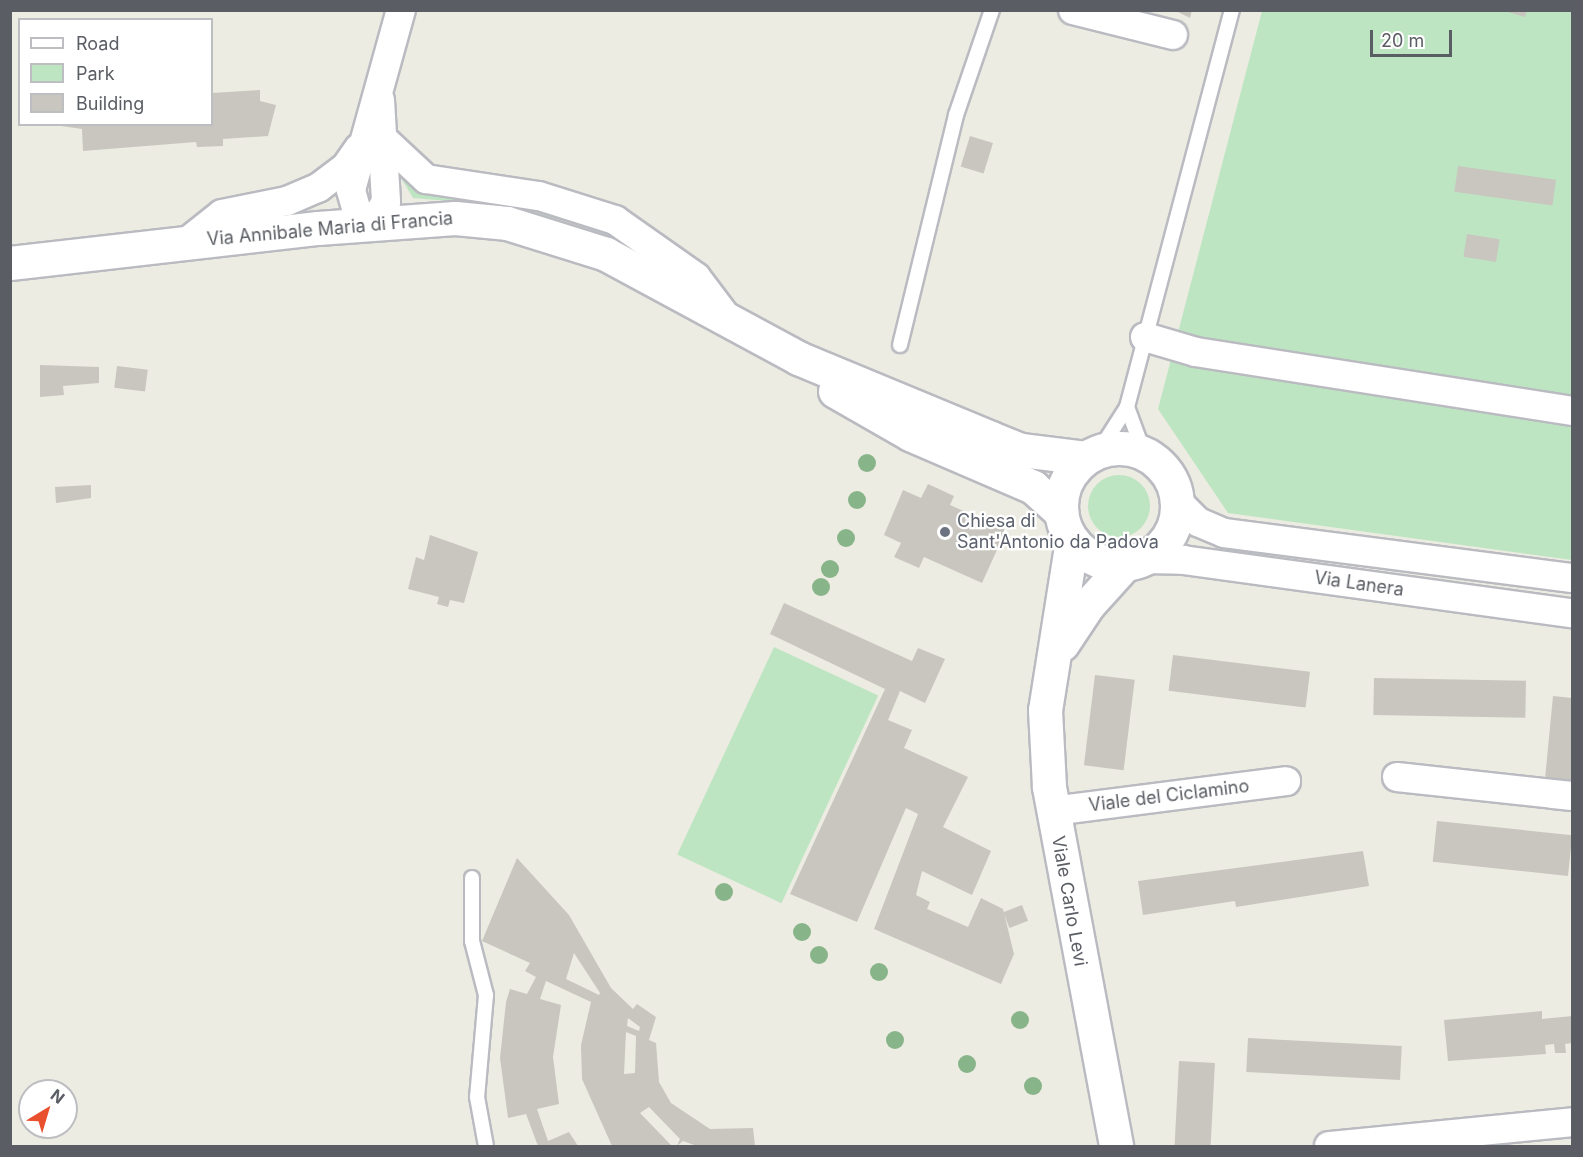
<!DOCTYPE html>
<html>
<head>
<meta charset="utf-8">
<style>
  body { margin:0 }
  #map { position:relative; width:1583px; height:1157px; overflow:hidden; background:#edece2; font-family:Inter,sans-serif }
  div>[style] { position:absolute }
  .green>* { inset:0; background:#bee5c2; transform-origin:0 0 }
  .round { border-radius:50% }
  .building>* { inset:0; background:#c8c6bf; transform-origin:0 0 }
  .roads { filter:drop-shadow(2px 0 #babbc1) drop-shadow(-2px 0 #babbc1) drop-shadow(0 2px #babbc1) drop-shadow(0 -2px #babbc1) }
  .lane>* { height:14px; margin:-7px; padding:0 7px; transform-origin:7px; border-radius:7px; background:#fff }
  .street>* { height:28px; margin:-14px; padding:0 14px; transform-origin:14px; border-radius:14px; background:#fff }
  .secondary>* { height:33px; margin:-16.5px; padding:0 16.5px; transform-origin:16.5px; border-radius:16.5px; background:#fff }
  .secondary>.ring { margin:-16.5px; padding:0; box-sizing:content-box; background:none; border:33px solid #fff; border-radius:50% }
  .trees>* { width:18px; height:18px; margin:-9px; border-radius:50%; background:#88b48a }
  .dots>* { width:16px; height:16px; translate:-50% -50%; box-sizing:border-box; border:3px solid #fff; border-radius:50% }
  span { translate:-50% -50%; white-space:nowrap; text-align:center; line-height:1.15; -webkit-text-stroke:4.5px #fff; paint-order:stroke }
  .street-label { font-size:18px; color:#5a5d63 }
  .worship-label { font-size:18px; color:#5b616d }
  .left { translate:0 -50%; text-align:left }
  .frame { position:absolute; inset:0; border:12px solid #5a5d63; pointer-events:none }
  .legend { position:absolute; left:18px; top:18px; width:195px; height:108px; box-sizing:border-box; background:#fff; border:2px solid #bdbec1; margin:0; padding:8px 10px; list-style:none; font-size:18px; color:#5a5d63 }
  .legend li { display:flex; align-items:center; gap:12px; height:30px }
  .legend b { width:30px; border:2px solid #bdbec1 }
  .north { position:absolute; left:18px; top:1079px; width:60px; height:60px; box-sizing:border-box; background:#fff; border:2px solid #bdbec1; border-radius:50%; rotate:38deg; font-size:16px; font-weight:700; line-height:24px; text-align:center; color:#5a5d63 }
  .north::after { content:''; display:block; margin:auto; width:21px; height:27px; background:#e8502e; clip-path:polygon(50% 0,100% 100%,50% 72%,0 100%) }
  .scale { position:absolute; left:1370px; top:30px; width:82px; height:27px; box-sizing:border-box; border:3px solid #5a5d63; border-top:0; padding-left:8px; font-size:18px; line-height:21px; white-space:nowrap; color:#5a5d63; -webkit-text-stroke:4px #fff; paint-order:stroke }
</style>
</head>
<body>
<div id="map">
  <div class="green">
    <i style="clip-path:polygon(1262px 11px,1572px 11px,1572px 560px,1228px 513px,1158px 409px)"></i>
    <i style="clip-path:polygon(394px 166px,497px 198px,609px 231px,496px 205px,413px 198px)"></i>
    <i class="round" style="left:1088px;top:475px;width:62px;height:62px"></i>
    <i style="left:774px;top:647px;width:115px;height:229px;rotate:25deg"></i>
  </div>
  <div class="building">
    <i style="clip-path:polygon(1174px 10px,1192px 10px,1190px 18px)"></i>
    <i style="clip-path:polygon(1501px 10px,1527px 10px,1525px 17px)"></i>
    <i style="clip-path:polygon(260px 90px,260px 101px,276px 105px,268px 136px,223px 139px,223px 146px,197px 147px,196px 142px,83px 151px,82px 129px,61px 126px,212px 124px,212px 93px)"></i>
    <i style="left:970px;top:136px;width:24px;height:32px;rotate:17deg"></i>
    <i style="left:1458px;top:166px;width:99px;height:26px;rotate:8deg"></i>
    <i style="left:1467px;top:234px;width:33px;height:23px;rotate:9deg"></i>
    <i style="clip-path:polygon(40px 365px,99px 367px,99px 383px,63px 386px,64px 395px,40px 397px)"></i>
    <i style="left:117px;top:366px;width:31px;height:22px;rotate:7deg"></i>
    <i style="clip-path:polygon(928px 484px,954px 496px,950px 505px,1006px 530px,982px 583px,924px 557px,919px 568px,894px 557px,901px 543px,884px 535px,903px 490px,921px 498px)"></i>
    <i style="clip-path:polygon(91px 485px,91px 498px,56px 503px,55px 487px)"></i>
    <i style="clip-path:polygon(430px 535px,478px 552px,464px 603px,450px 600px,448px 607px,437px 604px,439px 597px,408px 589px,416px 557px,424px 560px)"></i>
    <i style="clip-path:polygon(784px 603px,912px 661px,918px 648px,945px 659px,925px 703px,900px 691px,888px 720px,912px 730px,904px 748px,968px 777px,943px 827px,991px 851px,972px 895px,922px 871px,916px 895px,930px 902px,927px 909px,968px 927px,981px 898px,1003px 909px,1014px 954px,1001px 984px,874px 929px,918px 814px,906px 808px,857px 922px,790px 894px,885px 689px,770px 634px)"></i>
    <i style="left:1173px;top:655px;width:138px;height:36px;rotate:7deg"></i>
    <i style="left:1095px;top:675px;width:40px;height:91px;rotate:7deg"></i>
    <i style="left:1374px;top:678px;width:152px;height:37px;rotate:1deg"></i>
    <i style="clip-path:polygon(1553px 696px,1572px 698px,1572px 782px,1545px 779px)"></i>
    <i style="left:1437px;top:821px;width:136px;height:41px;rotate:6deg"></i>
    <i style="clip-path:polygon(1363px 851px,1369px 886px,1236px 907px,1235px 901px,1143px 915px,1138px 881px)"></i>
    <i style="clip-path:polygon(evenodd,517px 858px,569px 915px,611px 988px,633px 1009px,637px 1004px,656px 1017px,649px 1040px,656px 1043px,659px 1082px,671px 1103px,710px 1129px,753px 1128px,755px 1146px,697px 1146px,683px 1141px,677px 1146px,680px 1139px,649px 1107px,640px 1113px,672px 1146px,612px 1146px,582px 1079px,581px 1045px,591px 1002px,546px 981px,540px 999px,561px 1005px,553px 1057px,559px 1104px,537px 1109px,548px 1141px,569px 1132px,578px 1146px,538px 1146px,526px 1114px,508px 1118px,500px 1058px,506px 1002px,510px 989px,527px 994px,536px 977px,525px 971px,530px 963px,482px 941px,517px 858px,574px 953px,600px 993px,599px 995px,566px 979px,574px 953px,517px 858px,628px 1018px,640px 1027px,639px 1031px,627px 1026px,628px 1018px,517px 858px,626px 1032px,636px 1036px,635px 1073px,624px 1074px,626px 1032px)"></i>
    <i style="left:1022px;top:905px;width:17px;height:20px;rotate:69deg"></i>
    <i style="clip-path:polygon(1542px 1011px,1542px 1019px,1572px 1016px,1572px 1043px,1565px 1044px,1566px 1053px,1555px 1053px,1554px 1044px,1545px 1045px,1546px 1054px,1448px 1061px,1444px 1020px)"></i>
    <i style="left:1248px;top:1038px;width:154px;height:34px;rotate:3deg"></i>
    <i style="left:1179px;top:1061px;width:36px;height:85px;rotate:3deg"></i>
  </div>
  <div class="roads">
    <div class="lane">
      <i style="left:900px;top:345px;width:237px;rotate:-76.3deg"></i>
      <i style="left:956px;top:115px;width:111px;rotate:-71.1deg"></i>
      <i style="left:1127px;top:407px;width:49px;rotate:69.7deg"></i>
      <i style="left:1099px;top:451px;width:52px;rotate:-57.5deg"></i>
      <i style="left:1127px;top:407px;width:411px;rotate:-75.2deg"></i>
      <i style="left:472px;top:878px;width:63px;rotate:90deg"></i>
      <i style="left:472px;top:941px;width:56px;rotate:75.5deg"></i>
      <i style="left:486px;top:995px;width:102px;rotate:95deg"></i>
      <i style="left:477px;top:1097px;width:50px;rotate:79.6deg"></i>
    </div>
    <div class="street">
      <i style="left:1073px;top:10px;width:103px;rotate:14deg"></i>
      <i style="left:380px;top:100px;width:102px;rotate:86.6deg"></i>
      <i style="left:386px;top:202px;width:26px;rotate:122deg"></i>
      <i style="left:372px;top:224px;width:17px;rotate:-147deg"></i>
      <i style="left:358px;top:215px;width:26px;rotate:-106deg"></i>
      <i style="left:351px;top:190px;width:187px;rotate:-74.5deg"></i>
      <i style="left:381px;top:137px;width:62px;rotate:43deg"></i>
      <i style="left:426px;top:179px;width:114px;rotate:8.6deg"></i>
      <i style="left:539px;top:196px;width:80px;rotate:17.5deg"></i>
      <i style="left:615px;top:220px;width:99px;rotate:35.1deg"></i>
      <i style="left:696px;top:277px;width:46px;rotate:52.9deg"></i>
      <i style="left:188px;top:241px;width:43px;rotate:-38.5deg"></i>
      <i style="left:222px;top:214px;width:66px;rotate:-11.3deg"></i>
      <i style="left:287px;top:201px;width:34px;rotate:-23deg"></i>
      <i style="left:318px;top:188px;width:34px;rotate:-37deg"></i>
      <i style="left:345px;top:168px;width:24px;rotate:-55deg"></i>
      <i style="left:1145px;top:337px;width:53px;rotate:16.4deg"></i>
      <i style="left:1196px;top:352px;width:381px;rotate:8.9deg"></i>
      <i style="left:1177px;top:501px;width:30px;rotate:45deg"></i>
      <i style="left:1198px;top:522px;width:28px;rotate:23deg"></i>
      <i style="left:1224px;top:533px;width:351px;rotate:7.4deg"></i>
      <i style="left:1144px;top:559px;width:39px;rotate:1deg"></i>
      <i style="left:1183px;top:560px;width:393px;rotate:7.8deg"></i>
      <i style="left:1397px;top:777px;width:176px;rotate:6.2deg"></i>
      <i style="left:1053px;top:811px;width:235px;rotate:-7.3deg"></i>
      <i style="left:1329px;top:1146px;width:244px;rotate:-5.6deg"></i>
    </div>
    <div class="secondary">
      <i style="left:10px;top:263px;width:310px;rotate:-6.5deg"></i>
      <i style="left:318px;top:228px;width:137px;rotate:-4.2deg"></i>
      <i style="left:455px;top:218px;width:52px;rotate:5.5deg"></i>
      <i style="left:507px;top:223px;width:104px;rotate:17.4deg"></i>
      <i style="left:606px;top:254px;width:218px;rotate:28.4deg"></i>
      <i style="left:798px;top:358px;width:209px;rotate:22.5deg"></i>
      <i style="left:991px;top:438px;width:32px;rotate:22deg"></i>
      <i style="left:1021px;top:450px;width:65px;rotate:7deg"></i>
      <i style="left:835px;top:391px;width:86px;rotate:29.8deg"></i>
      <i style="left:910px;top:434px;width:134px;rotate:23.3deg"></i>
      <i style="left:1033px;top:487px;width:38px;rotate:42deg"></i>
      <i class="ring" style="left:1061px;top:448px;width:83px;height:83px"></i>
      <i style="left:1072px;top:540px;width:172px;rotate:99deg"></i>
      <i style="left:1045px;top:710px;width:77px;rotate:87deg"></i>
      <i style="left:1049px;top:787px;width:365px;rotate:79.4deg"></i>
      <i style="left:1062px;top:644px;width:47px;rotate:-56.3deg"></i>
      <i style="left:1088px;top:605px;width:55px;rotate:-47.9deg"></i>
    </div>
  </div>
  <div class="trees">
    <i style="left:867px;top:463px"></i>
    <i style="left:857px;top:500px"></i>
    <i style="left:846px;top:538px"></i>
    <i style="left:830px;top:569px"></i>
    <i style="left:821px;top:587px"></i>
    <i style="left:724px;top:892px"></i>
    <i style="left:802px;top:932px"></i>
    <i style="left:819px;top:955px"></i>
    <i style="left:879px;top:972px"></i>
    <i style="left:1020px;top:1020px"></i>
    <i style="left:895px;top:1040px"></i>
    <i style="left:967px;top:1064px"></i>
    <i style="left:1033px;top:1086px"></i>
  </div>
  <div class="dots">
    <i style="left:945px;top:532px;background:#6b7280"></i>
  </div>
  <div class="street-label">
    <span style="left:330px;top:229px;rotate:-5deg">Via Annibale Maria di Francia</span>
    <span style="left:1359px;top:584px;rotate:8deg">Via Lanera</span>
    <span style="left:1169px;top:796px;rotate:-7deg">Viale del Ciclamino</span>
    <span style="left:1069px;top:901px;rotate:80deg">Viale Carlo Levi</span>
  </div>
  <div class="worship-label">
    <span class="left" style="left:957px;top:532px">Chiesa di<br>Sant'Antonio da Padova</span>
  </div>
  <div class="frame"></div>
  <ul class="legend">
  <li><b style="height:8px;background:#fff"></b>Road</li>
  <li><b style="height:16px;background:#bee5c2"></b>Park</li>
  <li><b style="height:16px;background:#c8c6bf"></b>Building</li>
  </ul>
  <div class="north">N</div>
  <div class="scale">20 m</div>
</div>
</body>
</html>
